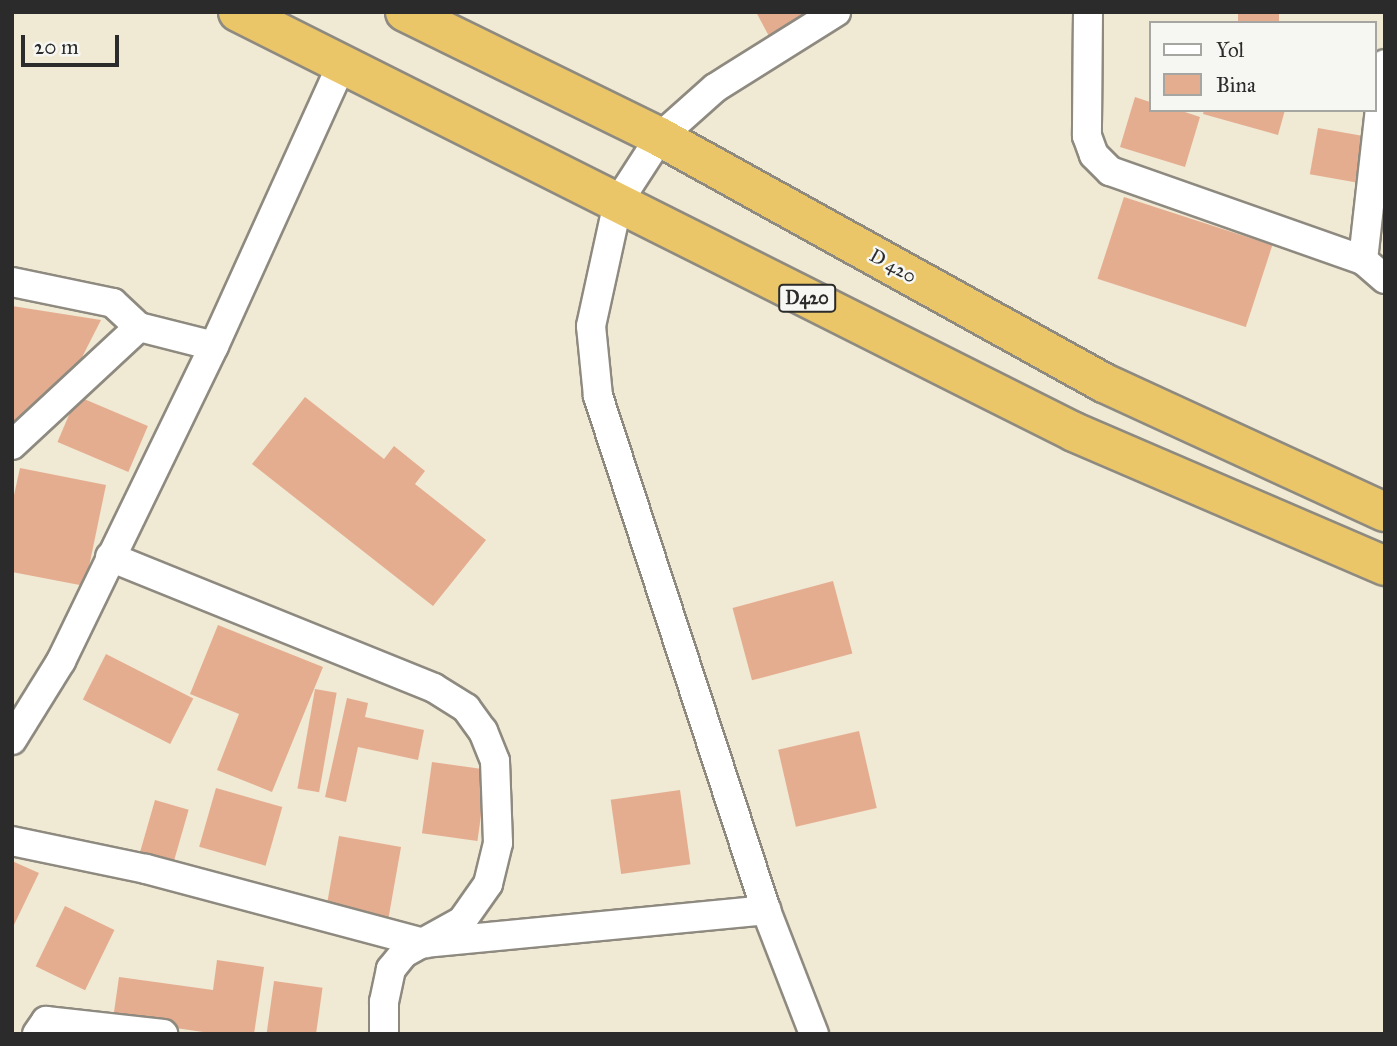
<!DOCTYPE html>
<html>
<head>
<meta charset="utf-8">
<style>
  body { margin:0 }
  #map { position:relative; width:1397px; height:1046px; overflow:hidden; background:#f0e9d4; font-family:"IM FELL Great Primer",serif }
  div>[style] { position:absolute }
  .building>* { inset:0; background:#e5ad90; transform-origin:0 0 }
  .roads { filter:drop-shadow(2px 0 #8e8a80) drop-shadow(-2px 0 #8e8a80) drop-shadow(0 2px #8e8a80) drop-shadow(0 -2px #8e8a80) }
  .street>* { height:28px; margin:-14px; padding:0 14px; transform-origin:14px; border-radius:14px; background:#fff }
  .highway>* { height:38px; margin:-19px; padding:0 19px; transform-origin:19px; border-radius:19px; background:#eac669 }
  span { translate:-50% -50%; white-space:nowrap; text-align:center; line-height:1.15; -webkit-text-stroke:5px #f6f6f2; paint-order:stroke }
  .shield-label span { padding:2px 5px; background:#f6f6f2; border:2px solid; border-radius:5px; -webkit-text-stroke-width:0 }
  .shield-label { font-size:18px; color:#2b2b2b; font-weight:700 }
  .street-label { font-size:19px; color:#2b2b2b }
  .frame { position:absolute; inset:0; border:14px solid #2b2b2b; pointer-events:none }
  .legend { position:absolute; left:1149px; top:21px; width:228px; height:91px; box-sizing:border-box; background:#f6f6f2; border:2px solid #a5a5a2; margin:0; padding:9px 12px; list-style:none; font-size:21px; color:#2b2b2b }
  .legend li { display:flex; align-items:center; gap:14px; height:35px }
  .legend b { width:35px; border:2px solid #a5a5a2 }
  .scale { position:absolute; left:21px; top:35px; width:98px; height:32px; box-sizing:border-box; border:4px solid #2b2b2b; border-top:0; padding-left:9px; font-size:21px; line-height:24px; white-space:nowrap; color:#2b2b2b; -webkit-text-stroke:5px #f6f6f2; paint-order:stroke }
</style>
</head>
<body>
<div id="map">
  <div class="building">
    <i style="clip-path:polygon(756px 12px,808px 12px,810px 16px,770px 38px)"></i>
    <i style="left:1238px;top:12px;width:41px;height:11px"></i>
    <i style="clip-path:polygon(1135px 97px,1150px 102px,1150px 110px,1179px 110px,1200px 117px,1185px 167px,1120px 147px)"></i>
    <i style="clip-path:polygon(1204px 110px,1285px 110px,1278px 135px,1203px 114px)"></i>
    <i style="left:1318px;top:128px;width:46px;height:47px;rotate:10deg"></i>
    <i style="left:1124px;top:197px;width:156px;height:86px;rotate:18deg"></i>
    <i style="clip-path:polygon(12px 306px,101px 320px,72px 377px,12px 437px)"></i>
    <i style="left:77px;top:396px;width:77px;height:50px;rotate:23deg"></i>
    <i style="clip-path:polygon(305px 397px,384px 459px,394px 446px,425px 471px,415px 484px,486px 540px,433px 606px,252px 464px)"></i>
    <i style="clip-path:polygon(20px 468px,106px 485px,85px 586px,12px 572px,12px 504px)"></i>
    <i style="left:833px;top:581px;width:75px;height:104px;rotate:75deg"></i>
    <i style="clip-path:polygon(218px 625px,323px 667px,272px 792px,217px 770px,239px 714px,190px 694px)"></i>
    <i style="left:106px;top:654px;width:98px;height:51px;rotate:27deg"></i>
    <i style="left:315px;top:689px;width:22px;height:101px;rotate:10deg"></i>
    <i style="clip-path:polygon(347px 698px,368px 703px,365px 717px,424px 730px,418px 760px,358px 747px,346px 802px,325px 797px)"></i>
    <i style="left:859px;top:731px;width:79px;height:83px;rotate:77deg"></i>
    <i style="left:432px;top:762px;width:56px;height:72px;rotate:8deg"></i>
    <i style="left:216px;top:788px;width:69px;height:61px;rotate:16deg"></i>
    <i style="left:680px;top:790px;width:75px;height:70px;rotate:82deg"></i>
    <i style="left:155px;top:800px;width:35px;height:58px;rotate:16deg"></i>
    <i style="left:339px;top:836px;width:63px;height:73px;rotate:10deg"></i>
    <i style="clip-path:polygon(12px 861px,39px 873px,12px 929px)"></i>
    <i style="left:65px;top:906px;width:55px;height:67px;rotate:26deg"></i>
    <i style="clip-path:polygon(217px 960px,264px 967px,254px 1034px,217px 1034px,113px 1019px,119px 977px,213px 990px)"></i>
    <i style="left:274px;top:981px;width:49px;height:53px;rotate:8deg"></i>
  </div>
  <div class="roads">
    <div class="street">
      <i style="left:1088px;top:12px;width:124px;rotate:90.5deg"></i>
      <i style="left:1087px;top:136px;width:20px;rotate:70deg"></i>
      <i style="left:1094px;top:155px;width:23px;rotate:45deg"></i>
      <i style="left:1110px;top:171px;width:268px;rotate:19.4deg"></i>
      <i style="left:1363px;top:260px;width:29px;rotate:41deg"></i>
      <i style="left:1363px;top:260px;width:197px;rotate:-83.6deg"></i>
      <i style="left:12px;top:282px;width:103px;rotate:11.7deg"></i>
      <i style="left:113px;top:303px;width:35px;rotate:43deg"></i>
      <i style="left:139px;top:327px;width:77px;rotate:14.2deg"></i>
      <i style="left:12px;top:445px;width:173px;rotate:-42.9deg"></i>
      <i style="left:110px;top:557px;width:349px;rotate:22deg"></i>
      <i style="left:434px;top:688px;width:38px;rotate:32deg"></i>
      <i style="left:466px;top:708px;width:29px;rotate:54deg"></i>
      <i style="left:483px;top:731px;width:32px;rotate:68deg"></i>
      <i style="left:495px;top:761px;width:82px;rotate:87.9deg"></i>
      <i style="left:498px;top:843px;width:42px;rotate:103.7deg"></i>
      <i style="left:488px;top:884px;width:45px;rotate:125.1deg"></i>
      <i style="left:462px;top:921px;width:66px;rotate:151.1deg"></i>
      <i style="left:404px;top:953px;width:21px;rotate:129deg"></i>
      <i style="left:391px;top:969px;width:34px;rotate:102deg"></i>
      <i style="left:384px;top:1002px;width:32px;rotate:90deg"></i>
      <i style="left:12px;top:740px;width:93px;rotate:-58.2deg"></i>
      <i style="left:61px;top:661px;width:350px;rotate:-64.1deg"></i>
      <i style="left:214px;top:346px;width:310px;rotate:-65.6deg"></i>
      <i style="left:12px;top:841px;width:137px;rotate:11.8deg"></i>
      <i style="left:146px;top:869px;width:289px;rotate:14.9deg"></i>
      <i style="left:425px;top:943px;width:343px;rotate:-5.5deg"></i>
      <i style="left:37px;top:1034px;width:16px;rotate:-55deg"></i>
      <i style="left:46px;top:1021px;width:118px;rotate:6.3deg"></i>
      <i style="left:814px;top:1034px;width:133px;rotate:-111.2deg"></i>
      <i style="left:766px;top:910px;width:541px;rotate:-108.1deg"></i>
      <i style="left:598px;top:396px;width:70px;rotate:-95.7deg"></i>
      <i style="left:591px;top:326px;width:127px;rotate:-77.7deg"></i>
      <i style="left:618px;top:202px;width:77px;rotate:-57.1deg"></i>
      <i style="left:660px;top:137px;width:74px;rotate:-41.7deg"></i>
      <i style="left:715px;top:88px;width:143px;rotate:-32.1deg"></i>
    </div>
    <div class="highway">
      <i style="left:238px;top:12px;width:936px;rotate:26.67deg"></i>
      <i style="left:1074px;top:432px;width:339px;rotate:23.3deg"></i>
      <i style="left:405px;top:12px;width:284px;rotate:26.1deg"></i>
      <i style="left:660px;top:137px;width:508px;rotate:28.99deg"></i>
      <i style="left:1104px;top:383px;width:309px;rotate:24.7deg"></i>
    </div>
  </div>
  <div class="shield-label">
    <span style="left:807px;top:298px">D420</span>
  </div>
  <div class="street-label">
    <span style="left:893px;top:266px;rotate:29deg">D 420</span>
  </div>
  <div class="frame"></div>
  <ul class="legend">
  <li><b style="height:9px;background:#fff"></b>Yol</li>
  <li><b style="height:19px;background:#e5ad90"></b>Bina</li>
  </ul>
  <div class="scale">20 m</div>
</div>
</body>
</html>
